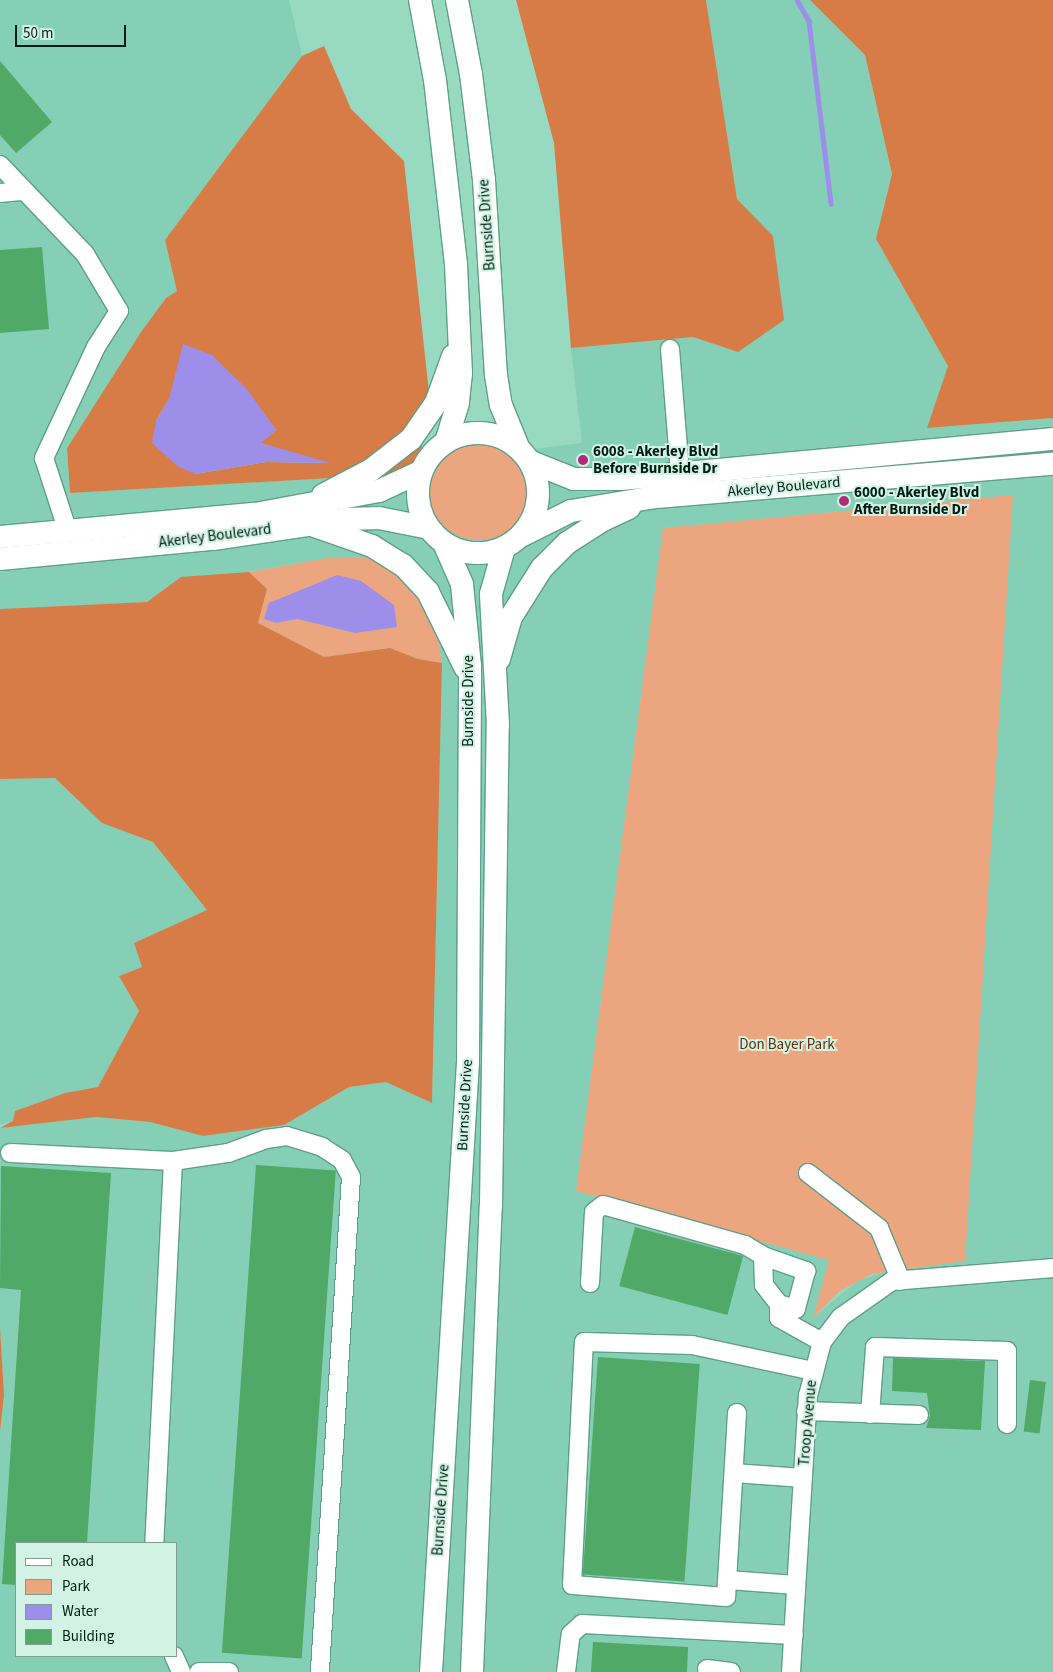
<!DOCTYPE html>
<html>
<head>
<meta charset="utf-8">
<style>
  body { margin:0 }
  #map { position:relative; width:1053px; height:1672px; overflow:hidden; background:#97d9c1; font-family:"Source Sans 3",sans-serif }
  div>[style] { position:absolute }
  .built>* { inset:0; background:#84cfb5 }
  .green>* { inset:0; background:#eca67f }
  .round { border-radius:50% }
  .forest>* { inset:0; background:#d77c47 }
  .water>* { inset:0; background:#9c8ee9 }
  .stream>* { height:4.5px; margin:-2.25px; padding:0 2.25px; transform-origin:2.25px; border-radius:2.25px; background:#9c8ee9 }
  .building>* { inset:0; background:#50a966; transform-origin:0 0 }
  .roads { filter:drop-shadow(1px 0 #5e9f88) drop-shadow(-1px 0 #5e9f88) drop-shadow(0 1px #5e9f88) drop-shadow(0 -1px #5e9f88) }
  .minor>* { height:18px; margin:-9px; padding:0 9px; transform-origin:9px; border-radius:9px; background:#fff }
  .major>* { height:22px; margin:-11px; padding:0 11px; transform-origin:11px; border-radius:11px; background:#fff }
  .major>.ring { margin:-11px; padding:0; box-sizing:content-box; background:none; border:22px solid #fff; border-radius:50% }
  .dots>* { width:14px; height:14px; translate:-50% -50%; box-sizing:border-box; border:2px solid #d2f2e5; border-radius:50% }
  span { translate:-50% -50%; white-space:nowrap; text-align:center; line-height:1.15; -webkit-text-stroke:4px #d2f2e5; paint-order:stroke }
  .street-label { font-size:15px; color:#031e15 }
  .poi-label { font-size:15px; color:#031e15; font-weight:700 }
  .left { translate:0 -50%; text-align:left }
  .park-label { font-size:15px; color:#662c01 }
  .legend { position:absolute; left:15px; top:1542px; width:162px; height:115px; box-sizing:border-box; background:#d2f2e5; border:1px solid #7f9d92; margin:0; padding:6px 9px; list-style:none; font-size:15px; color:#031e15 }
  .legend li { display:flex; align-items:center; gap:10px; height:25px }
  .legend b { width:25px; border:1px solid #7f9d92 }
  .scale { position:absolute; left:15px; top:25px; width:111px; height:22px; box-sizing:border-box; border:2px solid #031e15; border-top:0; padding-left:6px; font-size:15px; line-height:18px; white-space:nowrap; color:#031e15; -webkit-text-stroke:4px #d2f2e5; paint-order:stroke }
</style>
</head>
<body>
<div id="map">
  <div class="built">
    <i style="clip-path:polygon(evenodd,0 0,289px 0,302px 56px,165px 240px,177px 291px,166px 298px,141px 332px,67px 447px,70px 493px,418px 473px,483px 455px,582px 443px,571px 348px,693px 337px,738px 352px,773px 236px,737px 199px,706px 0,810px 0,865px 55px,892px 174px,876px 239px,948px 366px,927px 428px,1053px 418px,1053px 1672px,0 1672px,0 1432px,4px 1395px,0 1327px,0 1128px,96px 1117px,150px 1122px,203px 1136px,284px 1125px,349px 1087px,386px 1082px,432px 1103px,442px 663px,430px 589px,334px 557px,223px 576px,181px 577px,147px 602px,0 609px,0 0,1013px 495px,900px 1267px,857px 1281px,814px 1317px,829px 1260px,576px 1191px,663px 528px,1013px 495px,0 0,16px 1543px,176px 1543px,176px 1656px,16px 1656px,16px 1543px)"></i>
    <i style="clip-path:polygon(55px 778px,102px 823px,153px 842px,207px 910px,134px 943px,142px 967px,119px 976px,139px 1011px,98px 1087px,65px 1093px,15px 1111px,13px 1121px,0 1125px,0 779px)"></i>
  </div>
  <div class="green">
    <i class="round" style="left:427px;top:436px;width:104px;height:104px"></i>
    <i style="clip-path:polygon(1013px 495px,965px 1261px,872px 1274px,840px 1291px,813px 1318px,829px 1260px,576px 1191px,663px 528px)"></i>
    <i style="clip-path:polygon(evenodd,334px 557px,398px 558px,430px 589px,442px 663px,418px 659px,390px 648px,324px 657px,258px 623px,267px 589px,249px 572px,334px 557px,337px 575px,355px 633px,297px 619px,276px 623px,264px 619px,310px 587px,337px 575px)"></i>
  </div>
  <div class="forest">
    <i style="clip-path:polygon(516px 0,706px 0,737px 199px,773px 236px,784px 320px,738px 352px,693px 337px,571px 348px,554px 143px)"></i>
    <i style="clip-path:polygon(810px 0,1053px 0,1053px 418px,927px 428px,948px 366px,876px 239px,892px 174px,865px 55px)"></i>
    <i style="clip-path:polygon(evenodd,324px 46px,351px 109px,404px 161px,429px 393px,418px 473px,70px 493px,67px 448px,141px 332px,166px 298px,177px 291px,165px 240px,302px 56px,324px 46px,245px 388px,276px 430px,260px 443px,328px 463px,266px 462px,195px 474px,156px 421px,169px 399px,245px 388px)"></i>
    <i style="clip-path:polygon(249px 572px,267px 589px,258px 623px,324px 657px,390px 648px,418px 659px,442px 663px,432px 1103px,386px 1082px,349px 1087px,284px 1125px,203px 1136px,150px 1122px,96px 1117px,0 1128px,13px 1121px,15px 1111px,65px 1093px,98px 1087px,139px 1011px,119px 976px,142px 967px,134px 943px,207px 910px,153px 842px,102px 823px,55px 778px,0 779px,0 609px,147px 602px,181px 577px)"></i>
    <i style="clip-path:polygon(0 1327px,4px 1395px,0 1432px)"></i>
  </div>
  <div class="water">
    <i style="clip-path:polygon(183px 344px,212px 355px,246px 388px,276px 430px,261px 443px,330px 463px,266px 462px,195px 474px,177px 466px,152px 443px,156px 421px,169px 399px)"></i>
    <i style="clip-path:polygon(337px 575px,361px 581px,394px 605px,397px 627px,355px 633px,297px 619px,276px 623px,264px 619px,269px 603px)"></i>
  </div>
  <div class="stream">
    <i style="left:797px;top:0;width:24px;rotate:60deg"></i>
    <i style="left:809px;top:21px;width:184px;rotate:83.1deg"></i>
  </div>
  <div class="building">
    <i style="clip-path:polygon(0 61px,52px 122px,16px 153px,0 135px)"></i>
    <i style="clip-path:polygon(42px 247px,49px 329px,0 333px,0 250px)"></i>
    <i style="left:256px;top:1165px;width:80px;height:489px;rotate:4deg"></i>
    <i style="clip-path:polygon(1px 1166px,111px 1173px,87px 1543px,16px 1543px,16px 1585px,2px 1584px,21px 1290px,0 1288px)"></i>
    <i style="left:635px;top:1227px;width:112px;height:61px;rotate:15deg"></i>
    <i style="left:598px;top:1357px;width:102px;height:218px;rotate:4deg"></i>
    <i style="clip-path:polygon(893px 1358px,985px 1361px,981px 1430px,926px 1428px,930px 1416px,927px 1393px,892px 1391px)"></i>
    <i style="left:1030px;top:1380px;width:16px;height:52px;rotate:7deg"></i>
    <i style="clip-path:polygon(593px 1642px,688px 1647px,687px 1672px,591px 1672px)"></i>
  </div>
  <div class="roads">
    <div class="minor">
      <i style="left:0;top:165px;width:123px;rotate:46.3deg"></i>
      <i style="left:85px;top:254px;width:66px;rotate:59.2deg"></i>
      <i style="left:119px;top:311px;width:43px;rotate:122.6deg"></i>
      <i style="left:96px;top:347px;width:123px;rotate:115.1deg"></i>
      <i style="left:44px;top:458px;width:78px;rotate:72deg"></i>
      <i style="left:0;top:193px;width:24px;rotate:-5deg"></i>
      <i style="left:670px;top:349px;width:125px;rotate:85.4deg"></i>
      <i style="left:10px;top:1153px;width:163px;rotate:2.8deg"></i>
      <i style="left:173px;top:1161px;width:382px;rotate:92.8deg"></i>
      <i style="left:173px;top:1161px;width:56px;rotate:-8.3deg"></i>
      <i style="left:228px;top:1153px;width:40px;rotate:-20.2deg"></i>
      <i style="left:266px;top:1139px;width:21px;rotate:-8deg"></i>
      <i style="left:287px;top:1136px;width:37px;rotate:17deg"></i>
      <i style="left:322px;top:1147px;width:24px;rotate:33deg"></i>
      <i style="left:342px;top:1160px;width:19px;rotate:62deg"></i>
      <i style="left:351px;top:1177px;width:496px;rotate:93.6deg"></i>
      <i style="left:808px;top:1173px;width:90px;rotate:37.8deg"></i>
      <i style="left:879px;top:1228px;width:57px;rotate:67.5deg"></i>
      <i style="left:763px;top:1256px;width:46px;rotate:19.2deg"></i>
      <i style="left:806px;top:1271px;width:39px;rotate:105deg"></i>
      <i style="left:796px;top:1309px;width:18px;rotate:-164deg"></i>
      <i style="left:590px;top:1283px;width:71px;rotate:-86.8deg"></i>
      <i style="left:594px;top:1212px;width:11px;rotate:-38deg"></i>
      <i style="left:603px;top:1205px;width:148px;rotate:15.7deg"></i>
      <i style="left:745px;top:1245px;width:21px;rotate:31deg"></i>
      <i style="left:763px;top:1256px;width:29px;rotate:88deg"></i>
      <i style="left:764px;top:1285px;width:24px;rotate:52deg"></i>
      <i style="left:779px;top:1304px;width:14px;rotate:90deg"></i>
      <i style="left:779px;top:1318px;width:49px;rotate:29.2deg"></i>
      <i style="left:806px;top:1411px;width:113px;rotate:2deg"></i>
      <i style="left:737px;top:1413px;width:184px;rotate:93.4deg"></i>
      <i style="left:726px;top:1597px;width:154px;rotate:-175.5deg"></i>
      <i style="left:572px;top:1585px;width:243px;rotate:-87.2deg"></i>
      <i style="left:584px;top:1342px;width:108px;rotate:1.6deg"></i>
      <i style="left:692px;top:1345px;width:124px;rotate:12.1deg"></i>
      <i style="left:870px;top:1414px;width:67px;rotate:-85.7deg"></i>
      <i style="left:875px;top:1347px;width:132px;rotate:1.7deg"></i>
      <i style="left:1007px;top:1351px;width:73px;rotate:90deg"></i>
      <i style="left:734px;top:1473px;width:69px;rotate:4.1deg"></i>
      <i style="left:728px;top:1580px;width:68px;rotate:4.2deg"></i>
      <i style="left:174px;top:1656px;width:17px;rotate:66deg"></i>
      <i style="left:707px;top:1669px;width:24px;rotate:7deg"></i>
      <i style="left:199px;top:1672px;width:30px"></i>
      <i style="left:566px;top:1672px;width:38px;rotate:-83deg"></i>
      <i style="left:571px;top:1634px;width:15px;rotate:-42deg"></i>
      <i style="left:582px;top:1624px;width:212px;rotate:3deg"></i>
      <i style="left:791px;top:1672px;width:277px;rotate:-86.5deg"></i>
      <i style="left:808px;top:1396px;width:56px;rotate:-75.5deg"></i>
      <i style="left:822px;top:1342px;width:31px;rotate:-53deg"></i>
      <i style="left:841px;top:1317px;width:62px;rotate:-35.2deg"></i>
      <i style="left:892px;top:1281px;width:162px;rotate:-4.6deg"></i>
    </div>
    <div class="major">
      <i style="left:420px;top:0;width:81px;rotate:79.4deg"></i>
      <i style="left:435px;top:80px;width:185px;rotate:83.5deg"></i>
      <i style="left:456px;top:264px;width:109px;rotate:87.4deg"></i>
      <i style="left:461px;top:373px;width:30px;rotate:96deg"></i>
      <i style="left:458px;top:403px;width:41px;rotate:107.1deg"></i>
      <i style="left:457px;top:0;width:75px;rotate:79.3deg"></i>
      <i style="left:471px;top:74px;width:107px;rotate:83deg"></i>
      <i style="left:484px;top:180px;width:195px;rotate:86.5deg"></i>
      <i style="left:496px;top:375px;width:30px;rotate:81deg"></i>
      <i style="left:501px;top:405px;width:45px;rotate:68deg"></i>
      <i class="ring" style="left:418px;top:433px;width:98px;height:98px"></i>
      <i style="left:531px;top:462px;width:46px;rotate:21.6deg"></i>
      <i style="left:574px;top:479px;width:47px"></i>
      <i style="left:621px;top:479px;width:434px;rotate:-5.3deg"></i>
      <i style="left:323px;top:495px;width:54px;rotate:-27.5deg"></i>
      <i style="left:371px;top:470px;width:51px;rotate:-37.8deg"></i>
      <i style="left:411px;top:439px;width:44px;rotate:-55.2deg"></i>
      <i style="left:436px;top:403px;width:50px;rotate:-70.1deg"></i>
      <i style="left:312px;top:525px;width:64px;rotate:19.3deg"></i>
      <i style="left:372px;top:546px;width:36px;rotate:32deg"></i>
      <i style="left:403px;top:565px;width:37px;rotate:47deg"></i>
      <i style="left:428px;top:592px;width:84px;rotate:63.7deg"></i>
      <i style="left:521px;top:536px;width:56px;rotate:-26.6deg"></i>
      <i style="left:571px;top:511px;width:86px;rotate:-9.4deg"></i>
      <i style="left:656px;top:497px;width:398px;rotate:-4.8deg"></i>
      <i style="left:0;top:537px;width:256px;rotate:-5.2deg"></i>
      <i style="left:255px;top:514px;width:126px;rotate:-10.5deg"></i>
      <i style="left:379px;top:491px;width:47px;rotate:-24.9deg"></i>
      <i style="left:0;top:559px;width:214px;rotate:-5.4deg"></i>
      <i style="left:213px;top:539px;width:136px;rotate:-8.4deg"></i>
      <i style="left:348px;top:519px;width:31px;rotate:-2deg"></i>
      <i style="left:379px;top:518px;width:51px;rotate:11.3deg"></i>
      <i style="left:499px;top:659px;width:44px;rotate:-74.1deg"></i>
      <i style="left:511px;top:617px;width:58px;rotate:-57.7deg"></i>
      <i style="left:542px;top:568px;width:35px;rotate:-45deg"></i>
      <i style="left:567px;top:543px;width:43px;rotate:-32.6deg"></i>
      <i style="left:603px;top:520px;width:29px;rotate:-25deg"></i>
      <i style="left:431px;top:1672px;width:611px;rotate:-86.53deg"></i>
      <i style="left:468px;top:1062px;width:396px;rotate:-89.7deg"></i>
      <i style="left:470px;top:666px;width:82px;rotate:-95.6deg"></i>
      <i style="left:462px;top:584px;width:45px;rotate:-113.7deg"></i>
      <i style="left:472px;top:1672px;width:466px;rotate:-87.7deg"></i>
      <i style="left:491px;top:1206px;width:481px;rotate:-89.2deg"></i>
      <i style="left:498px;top:725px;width:131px;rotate:-93.1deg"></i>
      <i style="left:491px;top:594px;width:48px;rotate:-74.2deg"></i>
    </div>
  </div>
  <div class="dots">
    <i style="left:583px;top:460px;background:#ad2b77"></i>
    <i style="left:844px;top:501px;background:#ad2b77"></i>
  </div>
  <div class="street-label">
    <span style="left:487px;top:225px;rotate:-94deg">Burnside Drive</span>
    <span style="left:784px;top:487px;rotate:-5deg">Akerley Boulevard</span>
    <span style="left:215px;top:536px;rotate:-7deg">Akerley Boulevard</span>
    <span style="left:469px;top:701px;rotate:-90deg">Burnside Drive</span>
    <span style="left:465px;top:1105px;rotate:-87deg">Burnside Drive</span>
    <span style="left:808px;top:1423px;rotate:-85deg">Troop Avenue</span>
    <span style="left:441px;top:1510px;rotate:-86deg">Burnside Drive</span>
  </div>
  <div class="poi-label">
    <span class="left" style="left:593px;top:460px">6008 - Akerley Blvd<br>Before Burnside Dr</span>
    <span class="left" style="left:854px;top:501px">6000 - Akerley Blvd<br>After Burnside Dr</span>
  </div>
  <div class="park-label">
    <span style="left:787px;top:1045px">Don Bayer Park</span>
  </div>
  <ul class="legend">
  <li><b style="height:6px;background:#fff"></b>Road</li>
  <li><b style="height:14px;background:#eca67f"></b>Park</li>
  <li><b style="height:14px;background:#9c8ee9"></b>Water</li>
  <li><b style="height:14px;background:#50a966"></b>Building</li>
  </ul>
  <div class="scale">50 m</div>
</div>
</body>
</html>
